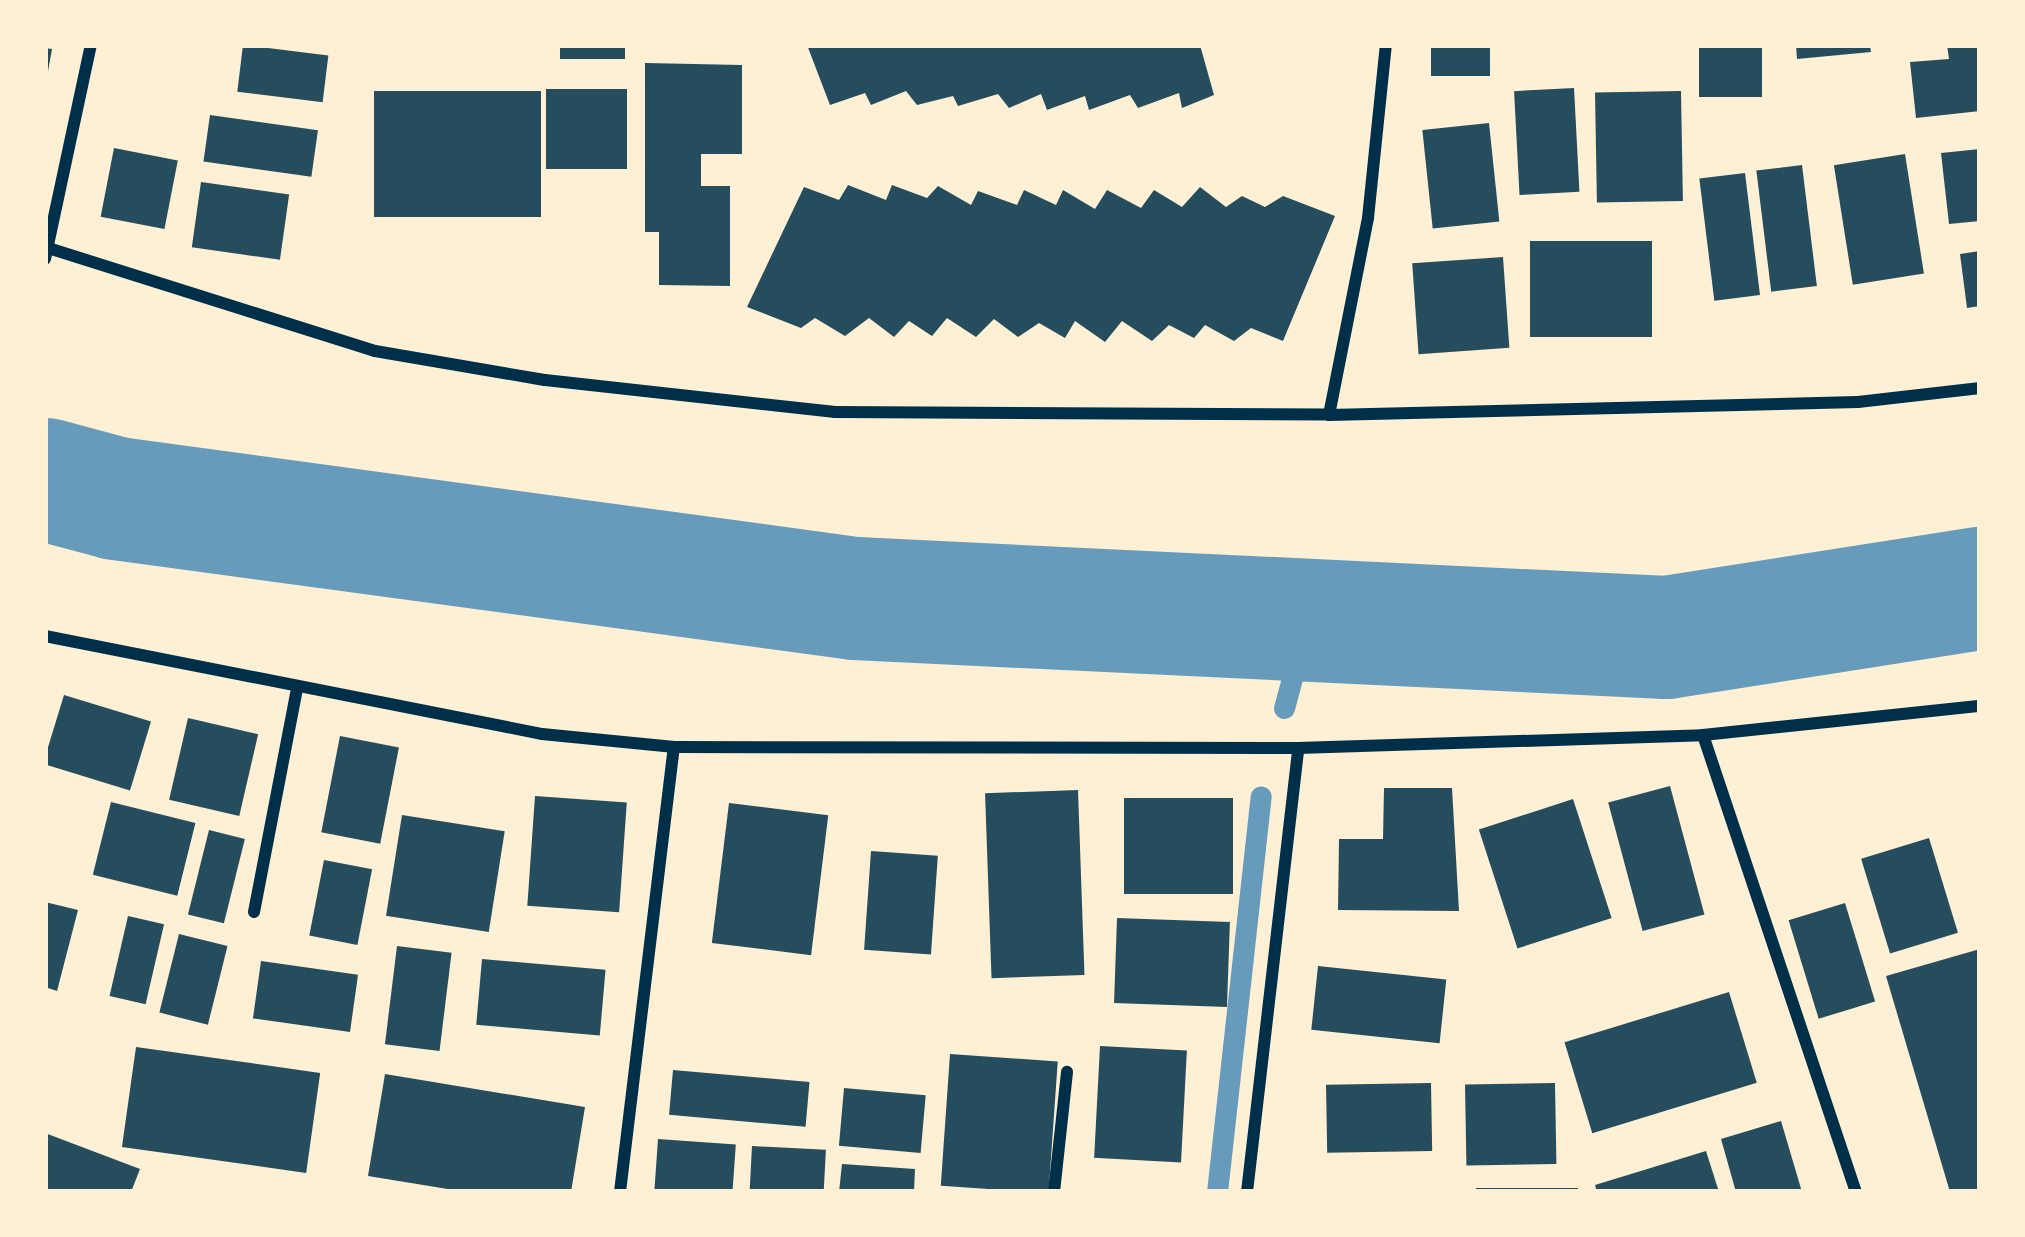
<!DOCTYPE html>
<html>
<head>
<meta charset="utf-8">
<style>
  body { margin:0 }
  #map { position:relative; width:2025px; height:1237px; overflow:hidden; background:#fdf0d5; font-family:Mulish,sans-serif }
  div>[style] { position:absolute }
  .stream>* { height:21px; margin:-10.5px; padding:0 10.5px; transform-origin:10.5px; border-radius:10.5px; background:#669bbc }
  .river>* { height:123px; margin:-61.5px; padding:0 61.5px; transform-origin:61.5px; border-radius:61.5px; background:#669bbc }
  .building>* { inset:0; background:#264d5e; transform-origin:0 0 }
  .minor>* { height:12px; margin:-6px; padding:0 6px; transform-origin:6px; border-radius:6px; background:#003049 }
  span { translate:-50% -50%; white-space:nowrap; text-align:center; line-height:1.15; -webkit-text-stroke:9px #fdf0d5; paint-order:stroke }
  .frame { position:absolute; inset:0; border:48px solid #fdf0d5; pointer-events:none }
</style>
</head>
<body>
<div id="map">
  <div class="stream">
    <i style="left:1284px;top:708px;width:92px;rotate:-74.9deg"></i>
    <i style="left:1217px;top:1192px;width:398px;rotate:-83.7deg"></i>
  </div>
  <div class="river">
    <i style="left:45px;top:479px;width:73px;rotate:15deg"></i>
    <i style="left:116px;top:498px;width:746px;rotate:7.71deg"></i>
    <i style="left:855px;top:598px;width:812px;rotate:2.75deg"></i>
    <i style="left:1666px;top:637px;width:318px;rotate:-8.9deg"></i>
  </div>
  <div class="building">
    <i style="left:243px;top:45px;width:86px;height:47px;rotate:7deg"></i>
    <i style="left:560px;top:45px;width:65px;height:14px"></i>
    <i style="clip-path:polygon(807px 45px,1200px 45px,1214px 95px,1182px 108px,1179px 93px,1138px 108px,1130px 95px,1089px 110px,1085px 96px,1047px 110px,1041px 94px,1009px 108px,998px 94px,958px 106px,953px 96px,917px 105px,906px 91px,871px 105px,865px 93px,830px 105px)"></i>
    <i style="left:1431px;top:45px;width:59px;height:31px"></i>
    <i style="left:1699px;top:45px;width:63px;height:52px"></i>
    <i style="clip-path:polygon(1796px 45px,1870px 45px,1871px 52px,1797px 59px)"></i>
    <i style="clip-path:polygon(1947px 45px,1980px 45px,1980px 111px,1916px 118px,1910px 62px,1949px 59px)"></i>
    <i style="clip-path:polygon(45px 48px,52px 49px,47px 77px,45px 77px)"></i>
    <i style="clip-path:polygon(645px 63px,742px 65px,742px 154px,701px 154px,701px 186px,730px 186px,730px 286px,659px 285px,659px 232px,645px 232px)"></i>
    <i style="left:1574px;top:88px;width:104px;height:60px;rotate:87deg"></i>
    <i style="left:546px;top:89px;width:81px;height:80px"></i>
    <i style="left:374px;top:91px;width:167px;height:126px"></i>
    <i style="left:1681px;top:91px;width:110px;height:86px;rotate:89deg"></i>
    <i style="left:210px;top:115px;width:109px;height:47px;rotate:8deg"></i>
    <i style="left:1489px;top:123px;width:99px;height:67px;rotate:84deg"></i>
    <i style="left:114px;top:148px;width:65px;height:70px;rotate:11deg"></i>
    <i style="clip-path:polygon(1980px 149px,1980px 221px,1949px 224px,1941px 153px)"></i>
    <i style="left:1905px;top:154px;width:121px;height:72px;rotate:81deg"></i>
    <i style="left:1802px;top:165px;width:122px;height:46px;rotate:83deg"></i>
    <i style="left:1745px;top:173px;width:123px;height:46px;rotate:83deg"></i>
    <i style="left:201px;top:182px;width:89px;height:66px;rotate:8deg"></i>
    <i style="clip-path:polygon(848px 185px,886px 200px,892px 185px,927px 198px,938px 186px,971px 205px,978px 191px,1017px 205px,1024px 190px,1056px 205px,1063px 190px,1095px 209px,1107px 190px,1141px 208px,1154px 190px,1182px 207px,1200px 187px,1226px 207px,1242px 196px,1265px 207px,1283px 196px,1335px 216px,1283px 341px,1251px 328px,1234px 341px,1205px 325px,1194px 338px,1169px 325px,1152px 341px,1122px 321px,1105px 342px,1075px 321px,1065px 338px,1039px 323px,1018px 337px,994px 319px,976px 337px,947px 318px,932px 336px,909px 321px,894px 337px,869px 318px,845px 336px,815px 318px,801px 328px,747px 307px,804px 187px,839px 200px)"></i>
    <i style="left:1530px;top:241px;width:122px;height:96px"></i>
    <i style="clip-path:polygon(1980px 251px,1980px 306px,1967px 308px,1960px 254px)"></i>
    <i style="left:1503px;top:257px;width:91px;height:91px;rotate:86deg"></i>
    <i style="left:64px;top:695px;width:91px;height:72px;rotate:17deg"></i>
    <i style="left:188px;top:718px;width:72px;height:84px;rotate:13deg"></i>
    <i style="left:340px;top:736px;width:60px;height:98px;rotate:11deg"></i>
    <i style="left:1670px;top:786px;width:133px;height:64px;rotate:75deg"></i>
    <i style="clip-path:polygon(1384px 788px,1452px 788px,1459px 911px,1338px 910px,1339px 839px,1383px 839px)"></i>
    <i style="left:1078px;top:790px;width:185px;height:93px;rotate:88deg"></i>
    <i style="left:535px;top:796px;width:92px;height:110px;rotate:4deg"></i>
    <i style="left:1124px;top:798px;width:109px;height:96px"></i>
    <i style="left:1573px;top:799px;width:125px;height:99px;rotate:72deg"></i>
    <i style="left:111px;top:802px;width:87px;height:75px;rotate:14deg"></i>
    <i style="left:729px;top:803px;width:100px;height:141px;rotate:7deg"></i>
    <i style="left:402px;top:815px;width:104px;height:102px;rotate:9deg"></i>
    <i style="left:209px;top:830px;width:37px;height:87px;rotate:14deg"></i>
    <i style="left:1929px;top:838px;width:99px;height:71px;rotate:73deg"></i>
    <i style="left:871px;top:851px;width:67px;height:99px;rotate:4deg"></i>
    <i style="left:324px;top:860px;width:49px;height:77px;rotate:11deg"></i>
    <i style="clip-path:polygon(45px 902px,78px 910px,57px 991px,45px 987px)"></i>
    <i style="left:1845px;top:903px;width:103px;height:59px;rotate:73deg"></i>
    <i style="left:128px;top:916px;width:37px;height:82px;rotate:13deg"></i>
    <i style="left:1117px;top:918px;width:113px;height:85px;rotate:2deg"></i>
    <i style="left:179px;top:934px;width:50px;height:81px;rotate:14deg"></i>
    <i style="left:397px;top:946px;width:55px;height:99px;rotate:7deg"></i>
    <i style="clip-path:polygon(1980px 949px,1980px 1192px,1950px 1192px,1886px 976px)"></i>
    <i style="left:482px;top:959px;width:124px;height:66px;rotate:5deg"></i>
    <i style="left:261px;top:961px;width:98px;height:58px;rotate:8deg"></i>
    <i style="left:1318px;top:966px;width:129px;height:64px;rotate:6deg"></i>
    <i style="left:1729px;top:992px;width:95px;height:172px;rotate:73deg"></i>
    <i style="left:1100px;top:1046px;width:87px;height:112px;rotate:3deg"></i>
    <i style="left:136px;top:1047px;width:186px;height:101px;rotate:8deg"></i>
    <i style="left:950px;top:1054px;width:108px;height:132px;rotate:4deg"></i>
    <i style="left:673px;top:1070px;width:137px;height:45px;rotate:5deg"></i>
    <i style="clip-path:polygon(385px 1074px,585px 1107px,571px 1192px,466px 1192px,368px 1176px)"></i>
    <i style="left:1431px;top:1083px;width:68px;height:105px;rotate:89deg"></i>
    <i style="left:1555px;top:1083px;width:81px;height:90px;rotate:89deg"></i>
    <i style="left:844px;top:1088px;width:82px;height:58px;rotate:5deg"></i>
    <i style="clip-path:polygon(1781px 1121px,1802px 1192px,1736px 1192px,1721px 1139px)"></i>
    <i style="clip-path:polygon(45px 1133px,140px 1169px,131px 1192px,45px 1192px)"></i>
    <i style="left:658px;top:1139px;width:78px;height:53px;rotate:4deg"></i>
    <i style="left:752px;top:1146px;width:74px;height:46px;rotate:3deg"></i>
    <i style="clip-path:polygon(1706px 1151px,1719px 1192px,1597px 1192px,1595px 1185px)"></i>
    <i style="clip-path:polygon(842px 1164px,915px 1169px,914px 1192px,839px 1192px)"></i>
    <i style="left:1476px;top:1188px;width:102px;height:4px"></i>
  </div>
  <div class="minor">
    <i style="left:45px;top:247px;width:346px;rotate:17.5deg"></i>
    <i style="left:375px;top:351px;width:172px;rotate:9.7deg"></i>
    <i style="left:545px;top:380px;width:292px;rotate:6.3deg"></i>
    <i style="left:835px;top:412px;width:494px;rotate:0.3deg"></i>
    <i style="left:1329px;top:415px;width:529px;rotate:-1.41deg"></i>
    <i style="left:1858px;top:402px;width:123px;rotate:-6.5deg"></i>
    <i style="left:45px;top:259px;width:219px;rotate:-77.9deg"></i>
    <i style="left:1329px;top:415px;width:201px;rotate:-78.8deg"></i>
    <i style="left:1368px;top:218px;width:174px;rotate:-84.1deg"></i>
    <i style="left:45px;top:636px;width:507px;rotate:11.15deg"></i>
    <i style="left:542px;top:734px;width:133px;rotate:5.6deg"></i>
    <i style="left:674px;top:747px;width:624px;rotate:0.09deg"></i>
    <i style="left:1298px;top:748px;width:405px;rotate:-1.8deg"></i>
    <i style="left:1703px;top:735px;width:279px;rotate:-6deg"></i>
    <i style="left:1703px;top:735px;width:482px;rotate:71.5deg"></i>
    <i style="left:254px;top:912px;width:228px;rotate:-79.1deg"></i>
    <i style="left:620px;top:1192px;width:448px;rotate:-83.1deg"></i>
    <i style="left:1054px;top:1192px;width:121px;rotate:-83.8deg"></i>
    <i style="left:1247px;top:1192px;width:447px;rotate:-83.4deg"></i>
  </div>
  <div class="frame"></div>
</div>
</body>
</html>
